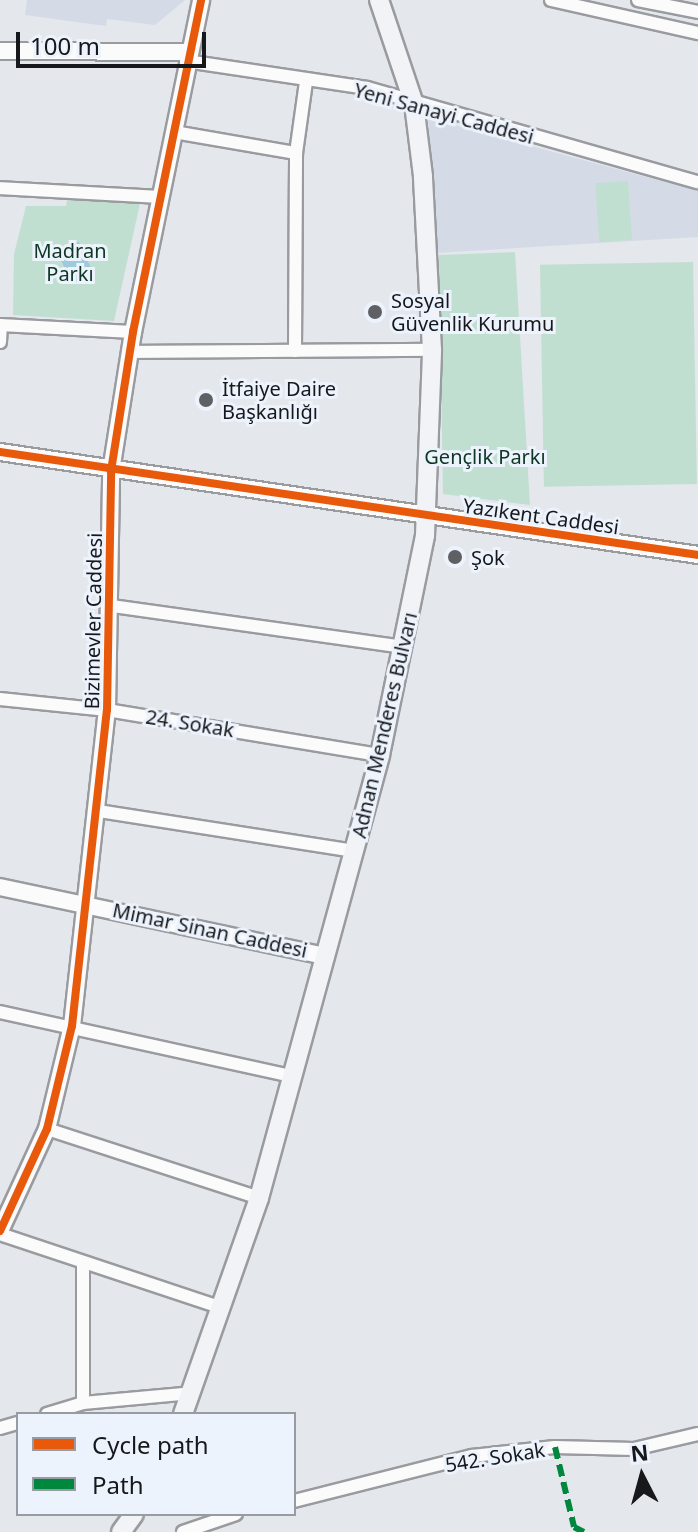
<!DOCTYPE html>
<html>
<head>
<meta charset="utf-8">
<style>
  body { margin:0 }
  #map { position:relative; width:698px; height:1532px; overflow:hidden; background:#e4e7ec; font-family:"Noto Sans",sans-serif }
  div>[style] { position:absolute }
  .built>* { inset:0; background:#d4dbe6 }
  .green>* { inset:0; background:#c1dfd0; transform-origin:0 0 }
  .water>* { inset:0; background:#9ecad9; transform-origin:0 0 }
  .roads { filter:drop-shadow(2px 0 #999b9f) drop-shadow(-2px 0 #999b9f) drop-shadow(0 2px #999b9f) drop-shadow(0 -2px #999b9f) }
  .minor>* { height:12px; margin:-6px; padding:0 6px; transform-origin:6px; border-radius:6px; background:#fbfbfc }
  .tertiary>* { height:16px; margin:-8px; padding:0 8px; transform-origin:8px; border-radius:8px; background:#fbfbfc }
  .secondary>* { height:18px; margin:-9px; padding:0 9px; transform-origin:9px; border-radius:9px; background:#f2f3f6 }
  .quiet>* { height:6px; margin-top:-3px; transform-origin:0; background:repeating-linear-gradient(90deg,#00873e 0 12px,transparent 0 18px) }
  .cycleway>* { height:8px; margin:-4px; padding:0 4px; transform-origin:4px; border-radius:4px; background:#e8590c }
  .dots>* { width:22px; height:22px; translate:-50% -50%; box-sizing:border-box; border:4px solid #edf3fc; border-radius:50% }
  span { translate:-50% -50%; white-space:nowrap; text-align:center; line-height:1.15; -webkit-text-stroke:6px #edf3fc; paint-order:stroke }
  .street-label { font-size:20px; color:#16181b }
  .park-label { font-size:20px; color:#0d3723 }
  .poi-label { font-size:20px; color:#16181b }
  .left { translate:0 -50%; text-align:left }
  .legend { position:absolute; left:16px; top:1412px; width:280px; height:104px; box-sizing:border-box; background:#edf3fc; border:2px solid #979ba2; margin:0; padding:10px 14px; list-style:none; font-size:24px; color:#16181b }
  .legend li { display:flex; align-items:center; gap:16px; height:40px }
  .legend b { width:40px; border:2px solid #979ba2 }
  .north { position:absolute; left:602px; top:1436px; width:80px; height:80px; -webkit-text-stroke:6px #edf3fc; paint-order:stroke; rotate:354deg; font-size:22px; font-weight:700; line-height:32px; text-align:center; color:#16181b }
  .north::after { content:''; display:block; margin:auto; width:28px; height:36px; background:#16181b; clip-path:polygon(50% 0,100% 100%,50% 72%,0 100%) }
  .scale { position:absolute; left:16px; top:32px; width:190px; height:36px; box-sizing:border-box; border:4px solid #16181b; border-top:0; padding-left:10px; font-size:24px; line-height:28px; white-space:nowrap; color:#16181b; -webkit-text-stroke:6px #edf3fc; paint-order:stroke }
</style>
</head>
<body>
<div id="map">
  <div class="built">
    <i style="clip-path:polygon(27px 0,185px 0,155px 25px,107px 19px,106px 26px,25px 15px)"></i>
    <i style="clip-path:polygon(428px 118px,698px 191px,698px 237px,436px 253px)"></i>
  </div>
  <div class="green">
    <i style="left:628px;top:181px;width:59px;height:33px;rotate:86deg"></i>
    <i style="clip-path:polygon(68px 195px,141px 199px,114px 321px,13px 315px,14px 254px,26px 206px,66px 206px)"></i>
    <i style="clip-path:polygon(515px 252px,530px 505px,443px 494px,439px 255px)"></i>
    <i style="left:693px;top:262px;width:222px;height:153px;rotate:89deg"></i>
  </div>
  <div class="water">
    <i style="left:79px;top:242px;width:35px;height:24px;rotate:65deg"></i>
  </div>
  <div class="roads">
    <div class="minor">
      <i style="left:551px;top:0;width:151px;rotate:12.7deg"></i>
      <i style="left:638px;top:0;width:61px;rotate:11.3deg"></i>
      <i style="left:186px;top:61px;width:183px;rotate:8.5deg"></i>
      <i style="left:367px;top:88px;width:344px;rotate:15.9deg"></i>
      <i style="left:174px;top:132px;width:124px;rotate:9.8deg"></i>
      <i style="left:0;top:188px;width:159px;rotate:3.2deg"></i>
      <i style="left:0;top:325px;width:133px;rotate:3deg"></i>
      <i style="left:0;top:342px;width:17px;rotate:-87deg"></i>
      <i style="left:295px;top:351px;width:198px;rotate:-89.7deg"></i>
      <i style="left:296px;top:153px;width:72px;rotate:-82deg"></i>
      <i style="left:129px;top:352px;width:303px;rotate:-0.4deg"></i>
      <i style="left:112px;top:606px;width:296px;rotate:8deg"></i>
      <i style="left:0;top:699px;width:108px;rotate:5.9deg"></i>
      <i style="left:107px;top:710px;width:277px;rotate:9.4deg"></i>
      <i style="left:99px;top:811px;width:259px;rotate:8.9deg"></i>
      <i style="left:0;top:1012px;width:299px;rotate:12.4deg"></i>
      <i style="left:47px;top:1129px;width:223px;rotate:18deg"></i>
      <i style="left:0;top:1234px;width:235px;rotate:18.4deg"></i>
      <i style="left:83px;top:1263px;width:140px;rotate:90deg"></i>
      <i style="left:47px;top:1414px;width:38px;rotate:-17deg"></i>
      <i style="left:83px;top:1403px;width:109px;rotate:-5.2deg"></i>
      <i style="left:0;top:1428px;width:19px;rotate:-16deg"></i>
      <i style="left:294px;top:1501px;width:184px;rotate:-14.2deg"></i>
      <i style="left:472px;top:1456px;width:83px;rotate:-6.2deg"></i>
      <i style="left:555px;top:1447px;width:79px;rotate:1.5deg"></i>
      <i style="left:634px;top:1449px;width:66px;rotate:-13.2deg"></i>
      <i style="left:183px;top:1532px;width:56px;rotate:-18.8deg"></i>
    </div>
    <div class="tertiary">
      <i style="left:0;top:51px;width:188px;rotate:0.3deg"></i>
      <i style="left:0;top:452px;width:706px;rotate:8.39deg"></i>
      <i style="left:0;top:887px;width:333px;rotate:12deg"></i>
      <i style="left:0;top:1231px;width:112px;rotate:-65.3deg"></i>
      <i style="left:47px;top:1129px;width:106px;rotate:-76.4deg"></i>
      <i style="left:72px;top:1026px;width:318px;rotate:-83.7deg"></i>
      <i style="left:107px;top:710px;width:239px;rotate:-89deg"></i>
      <i style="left:111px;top:471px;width:141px;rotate:-81deg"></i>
      <i style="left:133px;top:332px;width:339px;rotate:-78.4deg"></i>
    </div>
    <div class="secondary">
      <i style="left:183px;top:1414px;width:229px;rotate:-70.6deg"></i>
      <i style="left:259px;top:1198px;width:459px;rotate:-74.7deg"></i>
      <i style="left:380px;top:755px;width:225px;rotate:-78.4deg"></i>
      <i style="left:425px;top:535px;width:185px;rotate:-87.8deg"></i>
      <i style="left:432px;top:350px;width:174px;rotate:-93deg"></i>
      <i style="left:423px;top:176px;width:73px;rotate:-97.1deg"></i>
      <i style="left:414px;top:104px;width:110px;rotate:-108.6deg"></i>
      <i style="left:121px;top:1532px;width:22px;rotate:-54deg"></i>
    </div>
  </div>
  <div class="quiet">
    <i style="left:555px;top:1447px;width:82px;rotate:76.6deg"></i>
    <i style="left:574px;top:1527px;width:11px;rotate:27deg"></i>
  </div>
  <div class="cycleway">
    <i style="left:0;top:452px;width:706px;rotate:8.39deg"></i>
    <i style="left:0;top:1231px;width:112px;rotate:-65.3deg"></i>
    <i style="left:47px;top:1129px;width:106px;rotate:-76.4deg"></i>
    <i style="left:72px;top:1026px;width:318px;rotate:-83.7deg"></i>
    <i style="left:107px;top:710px;width:239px;rotate:-89deg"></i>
    <i style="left:111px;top:471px;width:141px;rotate:-81deg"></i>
    <i style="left:133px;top:332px;width:339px;rotate:-78.4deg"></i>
  </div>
  <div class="dots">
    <i style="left:375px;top:312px;background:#5e6064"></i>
    <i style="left:206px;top:400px;background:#5e6064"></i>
    <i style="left:455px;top:557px;background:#5e6064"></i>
  </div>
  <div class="street-label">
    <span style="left:444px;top:113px;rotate:15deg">Yeni Sanayi Caddesi</span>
    <span style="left:541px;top:516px;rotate:8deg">Yazıkent Caddesi</span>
    <span style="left:93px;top:621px;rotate:-89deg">Bizimevler Caddesi</span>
    <span style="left:190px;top:723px;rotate:9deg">24. Sokak</span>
    <span style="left:384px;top:725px;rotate:-77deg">Adnan Menderes Bulvarı</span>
    <span style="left:210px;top:930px;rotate:12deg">Mimar Sinan Caddesi</span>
    <span style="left:495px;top:1457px;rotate:-9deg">542. Sokak</span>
  </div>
  <div class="park-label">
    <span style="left:70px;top:262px">Madran<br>Parkı</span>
    <span style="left:485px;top:456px">Gençlik Parkı</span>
  </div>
  <div class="poi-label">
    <span class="left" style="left:391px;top:312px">Sosyal<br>Güvenlik Kurumu</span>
    <span class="left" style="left:222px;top:400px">İtfaiye Daire<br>Başkanlığı</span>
    <span class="left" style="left:471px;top:557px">Şok</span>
  </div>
  <ul class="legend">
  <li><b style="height:10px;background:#e8590c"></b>Cycle path</li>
  <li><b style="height:10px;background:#00873e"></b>Path</li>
  </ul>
  <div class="north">N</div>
  <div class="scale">100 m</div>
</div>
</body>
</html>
